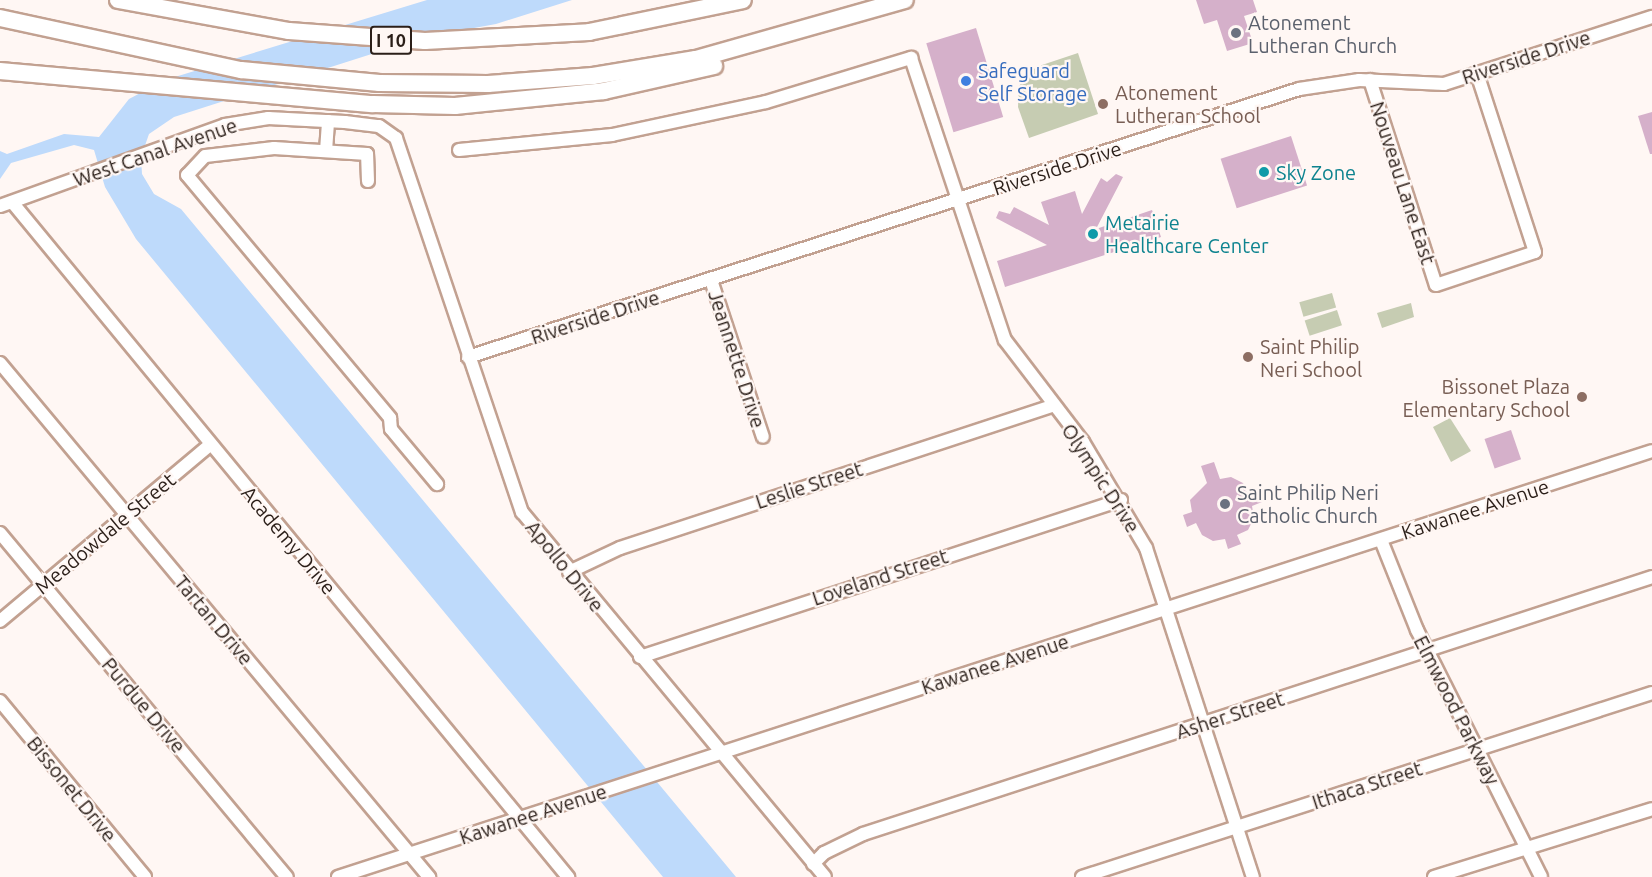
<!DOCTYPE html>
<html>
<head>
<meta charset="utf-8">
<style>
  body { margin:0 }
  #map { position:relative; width:1652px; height:877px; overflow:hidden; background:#fff7f4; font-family:Ubuntu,sans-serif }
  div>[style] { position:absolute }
  .green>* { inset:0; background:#c6ccb2; transform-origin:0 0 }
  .water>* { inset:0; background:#bedafb }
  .building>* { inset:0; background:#d5b0ca; transform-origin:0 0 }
  .roads { filter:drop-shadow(2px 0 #c2a191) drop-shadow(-2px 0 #c2a191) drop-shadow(0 2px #c2a191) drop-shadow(0 -2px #c2a191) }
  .minor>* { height:12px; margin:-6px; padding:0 6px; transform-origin:6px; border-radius:6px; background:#fff }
  .highway>* { height:16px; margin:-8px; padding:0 8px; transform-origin:8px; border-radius:8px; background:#fff }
  .dots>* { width:16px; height:16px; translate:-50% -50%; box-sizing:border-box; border:3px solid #fff7f4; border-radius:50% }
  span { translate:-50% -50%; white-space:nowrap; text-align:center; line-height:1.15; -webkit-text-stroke:4.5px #fff7f4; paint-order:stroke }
  .shield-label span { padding:2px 4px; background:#fff7f4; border:2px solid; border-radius:4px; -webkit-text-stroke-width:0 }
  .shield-label { font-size:18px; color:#2b1f19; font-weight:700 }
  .worship-label { font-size:20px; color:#5b616d }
  .left { translate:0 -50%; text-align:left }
  .street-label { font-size:20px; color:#2b1f19 }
  .shop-label { font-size:20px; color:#366cbe }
  .education-label { font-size:20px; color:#785e54 }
  .right { translate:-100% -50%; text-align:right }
  .culture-label { font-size:20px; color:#0d838f }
</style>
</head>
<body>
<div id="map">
  <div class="green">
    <i style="clip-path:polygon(1078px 53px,1098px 114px,1029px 138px,1018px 107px,1019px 86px,1036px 67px)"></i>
    <i style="left:1332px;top:293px;width:15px;height:34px;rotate:74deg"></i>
    <i style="clip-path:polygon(1411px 303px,1414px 317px,1382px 328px,1377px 313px)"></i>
    <i style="left:1337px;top:310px;width:16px;height:34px;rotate:72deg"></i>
    <i style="clip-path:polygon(1450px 418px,1471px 451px,1451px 462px,1433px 427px)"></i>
  </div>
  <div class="water">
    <i style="clip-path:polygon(427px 0,572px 0,496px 24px,425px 37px,174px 117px,149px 134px,141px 157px,142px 174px,154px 194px,181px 209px,736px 877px,663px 877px,136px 239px,105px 187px,94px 150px,74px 145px,11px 163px,0 179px,0 151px,7px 154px,64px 134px,99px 137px,129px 99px,165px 80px)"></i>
  </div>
  <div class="building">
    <i style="clip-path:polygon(1196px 0,1253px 0,1257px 12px,1244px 16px,1253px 43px,1227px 51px,1217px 20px,1204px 24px)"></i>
    <i style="left:976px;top:28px;width:93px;height:52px;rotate:73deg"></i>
    <i style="clip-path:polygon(1652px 112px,1652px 154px,1650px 154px,1638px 116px)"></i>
    <i style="left:1291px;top:136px;width:52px;height:74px;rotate:72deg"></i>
    <i style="clip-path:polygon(1116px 174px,1123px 177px,1096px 229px,1152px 210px,1161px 237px,1005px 287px,997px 261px,1047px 245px,996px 218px,999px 211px,1010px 214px,1014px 207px,1049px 225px,1041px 202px,1075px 191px,1082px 214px,1101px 178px,1107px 182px)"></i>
    <i style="left:1511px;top:430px;width:31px;height:28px;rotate:71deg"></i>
    <i style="clip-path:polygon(1214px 462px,1220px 479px,1231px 477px,1243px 483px,1248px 494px,1259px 491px,1262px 502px,1252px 506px,1254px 518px,1248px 530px,1237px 535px,1241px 544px,1228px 549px,1225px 539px,1213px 541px,1202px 535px,1196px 523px,1187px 527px,1183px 515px,1192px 512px,1190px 500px,1207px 483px,1201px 466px)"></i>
  </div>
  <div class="roads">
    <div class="minor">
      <i style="left:1370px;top:80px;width:215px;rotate:72.2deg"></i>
      <i style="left:1436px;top:285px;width:104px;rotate:-18.4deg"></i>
      <i style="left:1535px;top:252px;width:188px;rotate:-108deg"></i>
      <i style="left:459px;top:150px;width:154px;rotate:-5.6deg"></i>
      <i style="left:612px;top:135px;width:157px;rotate:-12.1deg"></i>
      <i style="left:766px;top:102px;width:152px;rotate:-16.9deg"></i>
      <i style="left:911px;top:58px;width:297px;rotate:71.6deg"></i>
      <i style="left:1005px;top:340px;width:128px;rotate:52.6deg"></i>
      <i style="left:1083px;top:442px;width:123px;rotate:59.3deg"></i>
      <i style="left:1146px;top:548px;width:346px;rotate:72deg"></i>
      <i style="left:326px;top:151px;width:30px;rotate:-86deg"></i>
      <i style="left:368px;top:181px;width:27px;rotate:-92deg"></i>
      <i style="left:367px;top:154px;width:93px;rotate:-176.3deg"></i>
      <i style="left:274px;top:148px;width:69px;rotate:173.4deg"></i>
      <i style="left:205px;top:156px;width:26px;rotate:133deg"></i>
      <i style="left:187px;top:175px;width:317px;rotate:50.1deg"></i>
      <i style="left:390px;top:418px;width:11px;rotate:85deg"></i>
      <i style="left:391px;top:429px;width:72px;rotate:50.1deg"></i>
      <i style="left:12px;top:202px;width:875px;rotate:50.52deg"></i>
      <i style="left:0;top:206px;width:239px;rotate:-19.8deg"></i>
      <i style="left:225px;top:125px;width:44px;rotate:-9.2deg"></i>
      <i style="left:268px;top:118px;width:77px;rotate:3deg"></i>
      <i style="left:345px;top:122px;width:34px;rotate:7deg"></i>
      <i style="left:379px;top:126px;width:21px;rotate:35deg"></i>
      <i style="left:396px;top:138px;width:395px;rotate:71.4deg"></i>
      <i style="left:522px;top:512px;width:474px;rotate:50.3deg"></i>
      <i style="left:711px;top:280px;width:165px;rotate:71.7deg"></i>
      <i style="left:468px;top:357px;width:873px;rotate:-17.87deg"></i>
      <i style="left:1299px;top:89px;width:61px;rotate:-8.5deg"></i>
      <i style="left:1359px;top:80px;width:85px;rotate:2.7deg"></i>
      <i style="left:1444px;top:84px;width:219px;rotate:-17.9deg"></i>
      <i style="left:0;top:363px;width:670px;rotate:50.15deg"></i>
      <i style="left:0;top:533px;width:448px;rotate:50.2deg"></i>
      <i style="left:1381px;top:540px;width:97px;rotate:68.2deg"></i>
      <i style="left:1417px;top:630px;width:276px;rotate:63.3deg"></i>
      <i style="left:569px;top:572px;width:56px;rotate:-25.2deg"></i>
      <i style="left:620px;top:548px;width:455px;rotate:-18.2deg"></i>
      <i style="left:0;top:621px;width:274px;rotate:-40deg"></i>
      <i style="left:640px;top:657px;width:506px;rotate:-18.08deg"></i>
      <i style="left:0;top:701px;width:228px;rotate:50.5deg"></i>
      <i style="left:813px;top:864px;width:16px;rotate:-45deg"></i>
      <i style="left:824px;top:853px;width:43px;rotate:-26deg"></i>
      <i style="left:863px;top:834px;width:830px;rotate:-18.04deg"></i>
      <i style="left:338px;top:877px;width:1381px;rotate:-17.96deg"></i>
      <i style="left:1082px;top:877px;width:599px;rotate:-17.89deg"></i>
      <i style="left:1434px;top:877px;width:228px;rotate:-17.3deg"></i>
    </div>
    <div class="highway">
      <i style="left:118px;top:0;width:174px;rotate:10.3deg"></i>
      <i style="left:289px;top:31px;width:136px;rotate:4.2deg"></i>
      <i style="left:425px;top:41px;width:164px;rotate:-3.1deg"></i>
      <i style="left:589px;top:32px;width:157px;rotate:-11.7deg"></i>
      <i style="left:0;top:18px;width:247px;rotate:12.2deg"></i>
      <i style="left:241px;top:70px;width:139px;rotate:5.4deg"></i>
      <i style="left:379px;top:83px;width:109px;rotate:0.5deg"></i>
      <i style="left:488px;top:84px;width:105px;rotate:-4.4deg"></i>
      <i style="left:593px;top:76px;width:104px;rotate:-9.4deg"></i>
      <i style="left:696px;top:59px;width:217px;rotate:-15.8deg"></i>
      <i style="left:0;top:71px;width:374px;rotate:5.1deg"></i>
      <i style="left:373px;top:104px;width:82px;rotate:1.4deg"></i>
      <i style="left:455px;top:106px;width:150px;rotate:-5.7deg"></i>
      <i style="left:604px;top:91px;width:113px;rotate:-12.8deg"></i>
    </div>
  </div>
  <div class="dots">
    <i style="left:1236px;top:33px;background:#6b7280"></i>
    <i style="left:966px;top:81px;background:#3f7fe0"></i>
    <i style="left:1103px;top:104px;background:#8d6e63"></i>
    <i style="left:1264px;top:172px;background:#0f9aa8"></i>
    <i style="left:1093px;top:234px;background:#0f9aa8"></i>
    <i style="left:1248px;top:357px;background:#8d6e63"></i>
    <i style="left:1582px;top:397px;background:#8d6e63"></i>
    <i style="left:1225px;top:504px;background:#6b7280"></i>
  </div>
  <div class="shield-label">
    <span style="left:391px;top:40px">I 10</span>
  </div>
  <div class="worship-label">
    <span class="left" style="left:1248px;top:34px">Atonement<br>Lutheran Church</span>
    <span class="left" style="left:1237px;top:504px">Saint Philip Neri<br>Catholic Church</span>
  </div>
  <div class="street-label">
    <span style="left:1526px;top:57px;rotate:-18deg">Riverside Drive</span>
    <span style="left:155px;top:152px;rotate:-19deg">West Canal Avenue</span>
    <span style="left:1057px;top:168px;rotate:-18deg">Riverside Drive</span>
    <span style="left:1403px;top:183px;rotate:72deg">Nouveau Lane East</span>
    <span style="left:595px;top:317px;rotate:-18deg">Riverside Drive</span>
    <span style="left:737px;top:359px;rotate:72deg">Jeannette Drive</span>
    <span style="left:1101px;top:478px;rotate:57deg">Olympic Drive</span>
    <span style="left:809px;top:485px;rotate:-18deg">Leslie Street</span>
    <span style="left:1475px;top:509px;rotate:-18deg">Kawanee Avenue</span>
    <span style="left:105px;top:533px;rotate:-40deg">Meadowdale Street</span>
    <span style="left:289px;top:540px;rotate:50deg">Academy Drive</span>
    <span style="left:565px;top:566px;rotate:51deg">Apollo Drive</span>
    <span style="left:880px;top:577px;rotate:-18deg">Loveland Street</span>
    <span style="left:214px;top:620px;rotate:50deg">Tartan Drive</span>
    <span style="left:995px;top:664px;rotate:-18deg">Kawanee Avenue</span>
    <span style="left:144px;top:705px;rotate:50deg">Purdue Drive</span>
    <span style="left:1457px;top:710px;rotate:63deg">Elmwood Parkway</span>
    <span style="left:1230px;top:715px;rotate:-18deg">Asher Street</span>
    <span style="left:1367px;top:785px;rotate:-18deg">Ithaca Street</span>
    <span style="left:72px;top:789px;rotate:51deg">Bissonet Drive</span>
    <span style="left:533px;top:814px;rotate:-18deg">Kawanee Avenue</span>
  </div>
  <div class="shop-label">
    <span class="left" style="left:978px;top:82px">Safeguard<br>Self Storage</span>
  </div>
  <div class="education-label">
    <span class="left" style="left:1115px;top:104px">Atonement<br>Lutheran School</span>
    <span class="left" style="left:1260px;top:358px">Saint Philip<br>Neri School</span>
    <span class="right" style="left:1570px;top:398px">Bissonet Plaza<br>Elementary School</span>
  </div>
  <div class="culture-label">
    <span class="left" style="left:1276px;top:172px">Sky Zone</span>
    <span class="left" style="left:1105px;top:234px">Metairie<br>Healthcare Center</span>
  </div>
</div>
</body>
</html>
